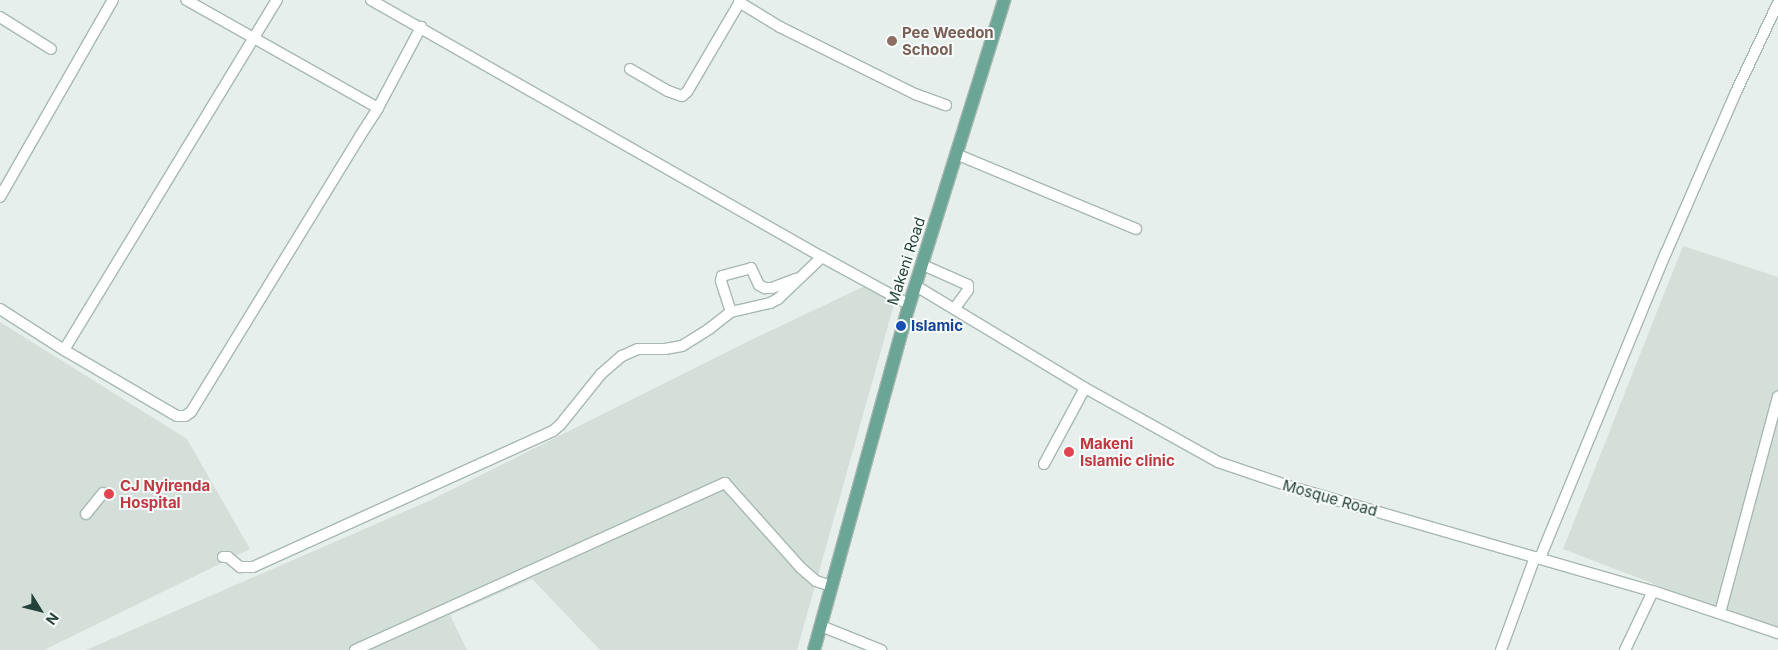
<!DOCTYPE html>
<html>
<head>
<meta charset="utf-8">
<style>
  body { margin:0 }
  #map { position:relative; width:1778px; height:650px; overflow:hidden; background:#e6efeb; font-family:Inter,sans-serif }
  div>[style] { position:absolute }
  .built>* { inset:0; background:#d4dfda }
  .roads { filter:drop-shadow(1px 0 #a8b8b2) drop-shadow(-1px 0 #a8b8b2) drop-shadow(0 1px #a8b8b2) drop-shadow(0 -1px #a8b8b2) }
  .minor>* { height:10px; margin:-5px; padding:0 5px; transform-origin:5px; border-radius:5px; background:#fff }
  .major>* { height:12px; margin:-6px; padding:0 6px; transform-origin:6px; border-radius:6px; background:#6aa596 }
  .dots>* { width:14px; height:14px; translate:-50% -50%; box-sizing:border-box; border:2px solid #f7fbf9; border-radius:50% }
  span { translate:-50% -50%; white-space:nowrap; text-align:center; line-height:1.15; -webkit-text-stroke:4px #f7fbf9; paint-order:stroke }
  .education-label { font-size:15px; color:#785e54; font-weight:700 }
  .left { translate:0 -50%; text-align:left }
  .street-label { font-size:15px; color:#24423a }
  .transit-label { font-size:15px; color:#164399; font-weight:700 }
  .health-label { font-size:15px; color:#be3a42; font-weight:700 }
  .north { position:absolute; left:15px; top:585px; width:50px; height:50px; -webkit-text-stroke:4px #f7fbf9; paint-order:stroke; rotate:126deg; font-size:14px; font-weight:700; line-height:20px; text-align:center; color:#24423a }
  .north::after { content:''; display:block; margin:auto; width:18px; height:22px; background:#24423a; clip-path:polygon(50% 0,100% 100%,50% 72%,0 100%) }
</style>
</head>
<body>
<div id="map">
  <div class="built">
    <i style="clip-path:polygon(1683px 246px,1778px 277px,1778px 628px,1680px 594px,1563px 549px)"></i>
    <i style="clip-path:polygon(867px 285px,895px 301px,797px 650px,600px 650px,532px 579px,450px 615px,467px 650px,86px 650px,431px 500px,755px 338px)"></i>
    <i style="clip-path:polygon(0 322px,187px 439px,250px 549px,44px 650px,0 650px)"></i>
  </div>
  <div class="roads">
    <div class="minor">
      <i style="left:371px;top:0;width:519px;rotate:29.68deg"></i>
      <i style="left:822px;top:257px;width:100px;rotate:28.6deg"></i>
      <i style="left:739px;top:2px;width:48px;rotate:31.4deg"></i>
      <i style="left:780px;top:27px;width:151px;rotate:26.4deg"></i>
      <i style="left:915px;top:94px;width:33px;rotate:20deg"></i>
      <i style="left:0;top:17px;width:60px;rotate:32.1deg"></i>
      <i style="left:630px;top:69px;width:44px;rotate:30.1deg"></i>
      <i style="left:668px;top:91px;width:15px;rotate:20deg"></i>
      <i style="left:682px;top:96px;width:6px;rotate:-39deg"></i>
      <i style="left:687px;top:92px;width:107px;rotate:-59.6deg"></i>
      <i style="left:378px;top:108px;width:92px;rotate:-62deg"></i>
      <i style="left:956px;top:154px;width:195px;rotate:22.6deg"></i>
      <i style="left:0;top:197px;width:227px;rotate:-60.2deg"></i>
      <i style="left:923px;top:265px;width:49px;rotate:24deg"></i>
      <i style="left:968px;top:285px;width:5px;rotate:90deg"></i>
      <i style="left:968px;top:290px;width:22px;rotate:126deg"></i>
      <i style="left:916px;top:286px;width:197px;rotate:31.1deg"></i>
      <i style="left:1085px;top:388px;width:152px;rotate:29.1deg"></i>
      <i style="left:1218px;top:462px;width:81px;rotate:18.7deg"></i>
      <i style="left:1295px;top:488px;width:373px;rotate:16.1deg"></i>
      <i style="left:1653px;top:591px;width:132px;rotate:18.6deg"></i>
      <i style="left:0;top:309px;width:76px;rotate:32.6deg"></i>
      <i style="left:64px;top:350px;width:131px;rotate:30.3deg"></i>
      <i style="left:177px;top:416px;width:8px"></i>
      <i style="left:185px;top:416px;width:7px;rotate:-34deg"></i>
      <i style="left:191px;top:412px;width:324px;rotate:-58.5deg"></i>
      <i style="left:360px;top:136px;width:33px;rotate:-57deg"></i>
      <i style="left:378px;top:108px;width:220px;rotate:-150.6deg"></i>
      <i style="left:731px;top:312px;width:33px;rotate:-108deg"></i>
      <i style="left:721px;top:281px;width:5px;rotate:-79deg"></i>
      <i style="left:722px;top:276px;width:30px;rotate:-15deg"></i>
      <i style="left:751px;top:268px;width:19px;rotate:65deg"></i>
      <i style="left:759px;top:285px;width:7px;rotate:27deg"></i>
      <i style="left:765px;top:288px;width:7px"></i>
      <i style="left:772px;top:288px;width:26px;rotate:-21deg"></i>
      <i style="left:64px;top:350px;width:410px;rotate:-58.7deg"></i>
      <i style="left:1044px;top:464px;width:86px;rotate:-61.7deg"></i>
      <i style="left:86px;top:514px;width:27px;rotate:-51deg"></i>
      <i style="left:223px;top:557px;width:5px"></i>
      <i style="left:228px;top:557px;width:16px;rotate:40deg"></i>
      <i style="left:240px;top:567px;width:13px"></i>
      <i style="left:253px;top:567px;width:329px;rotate:-24.4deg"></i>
      <i style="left:553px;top:431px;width:9px;rotate:-41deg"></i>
      <i style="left:560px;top:425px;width:65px;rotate:-51.2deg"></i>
      <i style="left:601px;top:374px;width:28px;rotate:-41deg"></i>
      <i style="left:622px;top:356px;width:17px;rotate:-24deg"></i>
      <i style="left:638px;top:349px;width:27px"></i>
      <i style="left:665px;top:349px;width:17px;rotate:-10deg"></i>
      <i style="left:682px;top:346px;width:32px;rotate:-32deg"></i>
      <i style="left:709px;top:329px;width:28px;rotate:-38deg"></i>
      <i style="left:731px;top:312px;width:40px;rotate:-13deg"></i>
      <i style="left:770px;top:303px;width:9px;rotate:-27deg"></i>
      <i style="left:778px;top:299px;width:61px;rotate:-43.7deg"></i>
      <i style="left:1540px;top:558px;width:330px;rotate:-67.6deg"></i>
      <i style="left:1666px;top:253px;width:173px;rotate:-66.5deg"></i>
      <i style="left:1735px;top:94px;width:101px;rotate:-64.7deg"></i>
      <i style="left:1720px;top:613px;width:224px;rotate:-75deg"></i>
      <i style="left:821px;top:626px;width:65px;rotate:21.8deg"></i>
      <i style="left:355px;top:650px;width:406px;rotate:-24.3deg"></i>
      <i style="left:725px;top:483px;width:114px;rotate:48.2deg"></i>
      <i style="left:801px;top:568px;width:20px;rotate:41deg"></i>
      <i style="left:816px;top:581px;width:16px;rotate:18deg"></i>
      <i style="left:1501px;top:650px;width:99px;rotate:-69.9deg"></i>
      <i style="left:1625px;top:650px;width:65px;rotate:-64.6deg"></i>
    </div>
    <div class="major">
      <i style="left:814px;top:650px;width:354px;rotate:-74.6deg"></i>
      <i style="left:908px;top:309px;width:324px;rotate:-72.7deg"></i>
    </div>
  </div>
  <div class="dots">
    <i style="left:892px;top:41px;background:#8d6e63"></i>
    <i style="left:901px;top:326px;background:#1a4fb4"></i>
    <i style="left:1069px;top:452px;background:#e0444e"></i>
    <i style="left:109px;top:494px;background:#e0444e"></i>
  </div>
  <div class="education-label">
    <span class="left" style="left:902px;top:41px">Pee Weedon<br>School</span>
  </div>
  <div class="street-label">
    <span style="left:906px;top:261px;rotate:-72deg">Makeni Road</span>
    <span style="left:1330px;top:498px;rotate:16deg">Mosque Road</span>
  </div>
  <div class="transit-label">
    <span class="left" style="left:911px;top:326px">Islamic</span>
  </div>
  <div class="health-label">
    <span class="left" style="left:1080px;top:452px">Makeni<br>Islamic clinic</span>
    <span class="left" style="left:120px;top:494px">CJ Nyirenda<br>Hospital</span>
  </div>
  <div class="north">N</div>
</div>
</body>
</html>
